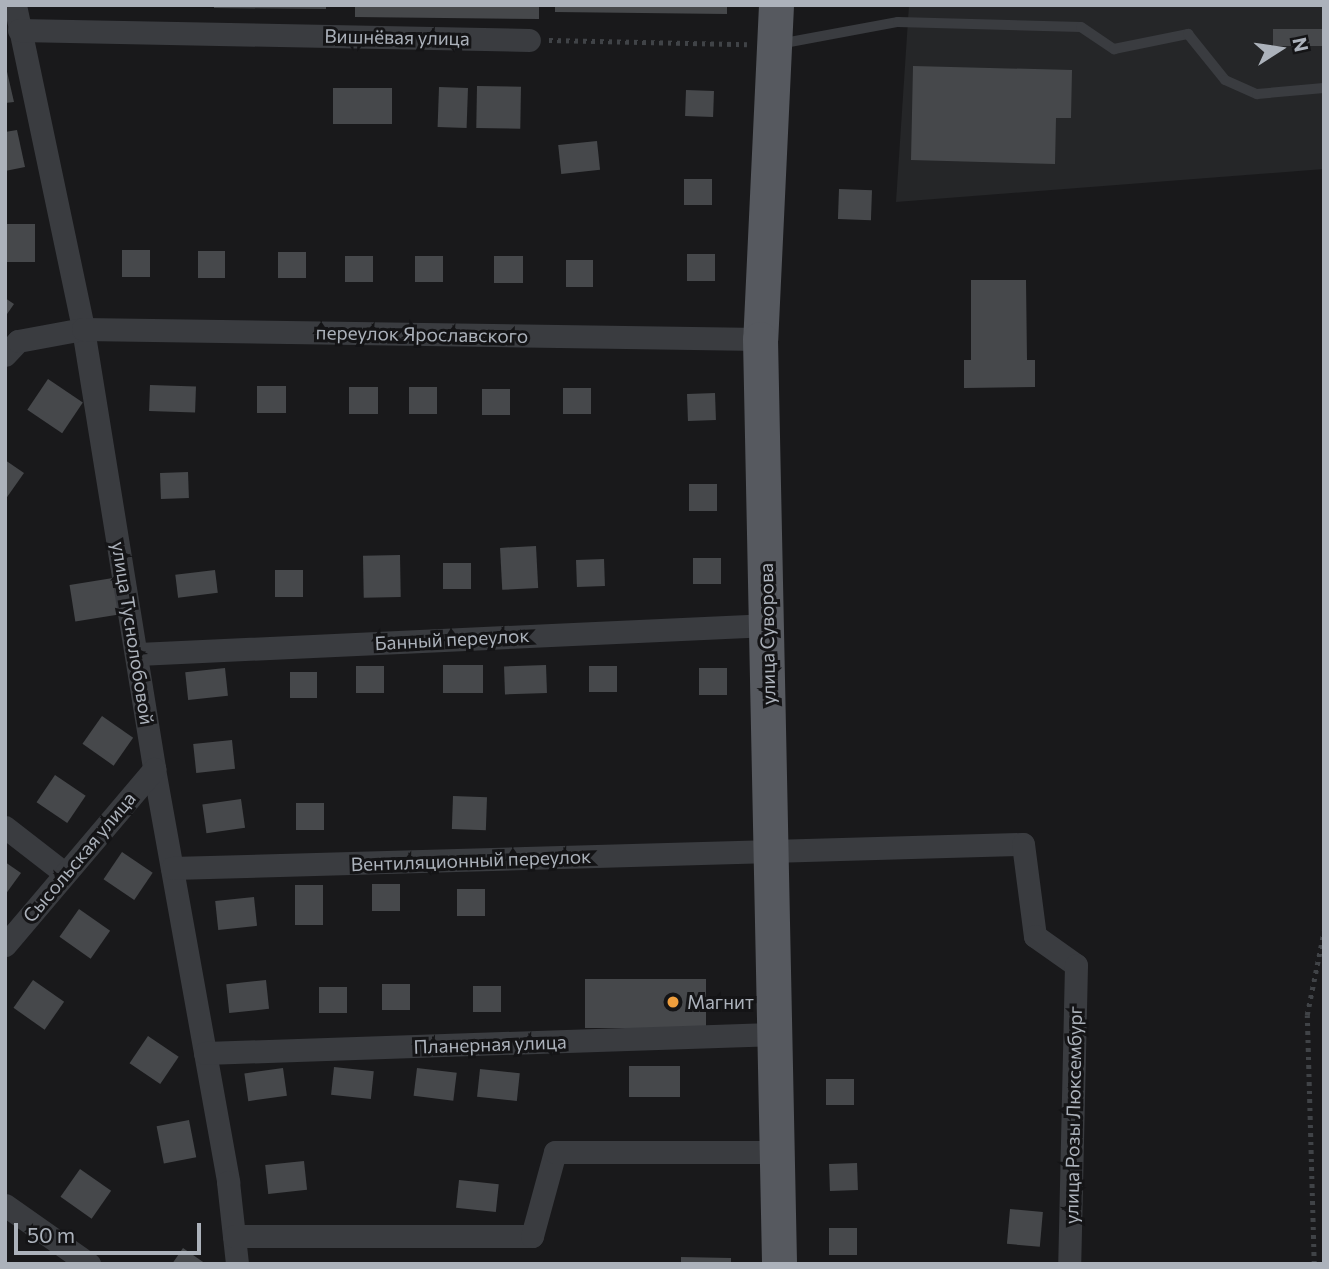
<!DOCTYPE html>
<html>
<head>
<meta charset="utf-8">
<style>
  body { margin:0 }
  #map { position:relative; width:1329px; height:1269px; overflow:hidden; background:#19191b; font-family:Commissioner,sans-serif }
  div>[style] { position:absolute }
  .built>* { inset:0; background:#252628 }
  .building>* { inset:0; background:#46484b; transform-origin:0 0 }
  .path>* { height:4.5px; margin-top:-2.25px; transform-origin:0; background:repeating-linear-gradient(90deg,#404347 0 3.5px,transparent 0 8.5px) }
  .lane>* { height:10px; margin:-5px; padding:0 5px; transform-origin:5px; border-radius:5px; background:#3a3c40 }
  .street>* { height:23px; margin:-11.5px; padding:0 11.5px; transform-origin:11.5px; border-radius:11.5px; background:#3a3c40 }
  .primary>* { height:35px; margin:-17.5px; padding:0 17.5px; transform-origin:17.5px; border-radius:17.5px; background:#56595f }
  .dots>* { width:19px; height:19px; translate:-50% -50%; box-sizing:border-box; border:4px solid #141416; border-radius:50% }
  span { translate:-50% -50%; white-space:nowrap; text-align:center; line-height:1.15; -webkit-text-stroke:6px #141416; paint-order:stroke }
  .street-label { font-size:19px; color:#acb2bb }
  .poi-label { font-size:19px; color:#acb2bb }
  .left { translate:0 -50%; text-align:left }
  .frame { position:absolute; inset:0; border:7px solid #acb2bb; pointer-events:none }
  .north { position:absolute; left:1245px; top:14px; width:70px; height:70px; -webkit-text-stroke:5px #141416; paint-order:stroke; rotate:78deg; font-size:19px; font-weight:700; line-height:28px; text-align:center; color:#acb2bb }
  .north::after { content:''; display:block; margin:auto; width:24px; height:32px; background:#acb2bb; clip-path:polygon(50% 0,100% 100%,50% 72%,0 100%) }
  .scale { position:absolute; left:14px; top:1223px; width:187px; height:32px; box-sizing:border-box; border:4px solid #acb2bb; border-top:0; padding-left:9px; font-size:21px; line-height:24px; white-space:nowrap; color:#acb2bb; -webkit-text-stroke:5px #141416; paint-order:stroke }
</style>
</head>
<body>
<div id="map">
  <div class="built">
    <i style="clip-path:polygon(909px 5px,1324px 5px,1324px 169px,896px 202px)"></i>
  </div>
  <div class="building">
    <i style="clip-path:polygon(214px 5px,326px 5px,326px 9px,214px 8px)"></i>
    <i style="clip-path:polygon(355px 5px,539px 5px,539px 19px,355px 17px)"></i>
    <i style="clip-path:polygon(555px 5px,727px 5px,727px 14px,555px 12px)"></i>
    <i style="left:1324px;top:29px;width:17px;height:51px;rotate:90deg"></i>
    <i style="clip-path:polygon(5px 63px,14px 102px,5px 103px)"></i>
    <i style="clip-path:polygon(913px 66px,1072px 70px,1071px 118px,1056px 118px,1055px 164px,911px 160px)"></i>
    <i style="left:477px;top:86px;width:44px;height:42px;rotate:1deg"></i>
    <i style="left:439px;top:87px;width:29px;height:40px;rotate:2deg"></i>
    <i style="left:333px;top:88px;width:59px;height:36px"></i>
    <i style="left:686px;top:90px;width:28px;height:26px;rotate:2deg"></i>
    <i style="clip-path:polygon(17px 130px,25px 167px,5px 171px,5px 132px)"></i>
    <i style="left:597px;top:141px;width:29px;height:39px;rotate:84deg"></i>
    <i style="left:684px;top:179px;width:28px;height:26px"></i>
    <i style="left:839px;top:189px;width:33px;height:30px;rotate:2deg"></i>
    <i style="left:5px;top:224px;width:30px;height:38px"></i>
    <i style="left:122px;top:250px;width:28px;height:27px"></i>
    <i style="left:198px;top:251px;width:27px;height:27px"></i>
    <i style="left:278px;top:252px;width:28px;height:26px"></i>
    <i style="left:687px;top:254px;width:28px;height:27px"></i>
    <i style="left:345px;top:256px;width:28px;height:26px"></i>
    <i style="left:415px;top:256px;width:28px;height:26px"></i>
    <i style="left:494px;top:256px;width:29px;height:27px"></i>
    <i style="left:566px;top:260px;width:27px;height:27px"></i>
    <i style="clip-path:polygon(971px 280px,1026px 280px,1027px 360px,1035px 360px,1035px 387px,964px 388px,964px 360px,971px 360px)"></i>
    <i style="clip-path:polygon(5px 298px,14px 304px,5px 317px)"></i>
    <i style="left:48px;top:379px;width:42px;height:37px;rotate:34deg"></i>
    <i style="left:150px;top:385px;width:46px;height:26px;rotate:2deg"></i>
    <i style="left:257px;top:386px;width:29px;height:27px"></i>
    <i style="left:349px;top:387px;width:29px;height:27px"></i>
    <i style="left:409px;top:387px;width:28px;height:27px"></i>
    <i style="left:563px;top:388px;width:28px;height:26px"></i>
    <i style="left:482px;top:389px;width:28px;height:26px"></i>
    <i style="left:715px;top:393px;width:27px;height:28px;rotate:88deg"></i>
    <i style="clip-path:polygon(5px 460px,24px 473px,5px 500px)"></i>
    <i style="left:188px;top:472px;width:26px;height:28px;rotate:88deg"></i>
    <i style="left:689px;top:484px;width:28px;height:27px"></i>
    <i style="left:536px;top:546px;width:42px;height:36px;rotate:87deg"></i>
    <i style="left:400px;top:555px;width:42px;height:37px;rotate:89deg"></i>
    <i style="left:693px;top:558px;width:28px;height:26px"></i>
    <i style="left:604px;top:559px;width:27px;height:28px;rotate:88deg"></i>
    <i style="left:443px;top:563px;width:28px;height:26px"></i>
    <i style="left:215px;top:570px;width:23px;height:40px;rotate:83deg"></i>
    <i style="left:275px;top:570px;width:28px;height:27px"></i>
    <i style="left:113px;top:578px;width:37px;height:44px;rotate:81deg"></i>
    <i style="left:443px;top:665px;width:40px;height:28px"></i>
    <i style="left:546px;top:665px;width:28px;height:42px;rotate:88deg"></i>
    <i style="left:356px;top:666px;width:28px;height:27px"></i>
    <i style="left:589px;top:666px;width:28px;height:26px"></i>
    <i style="left:225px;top:668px;width:28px;height:40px;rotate:84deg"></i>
    <i style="left:727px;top:668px;width:27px;height:28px;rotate:90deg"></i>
    <i style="left:290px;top:672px;width:27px;height:26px"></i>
    <i style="left:102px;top:716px;width:38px;height:34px;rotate:35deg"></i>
    <i style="left:232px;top:740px;width:29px;height:39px;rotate:84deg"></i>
    <i style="left:55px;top:775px;width:37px;height:33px;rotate:34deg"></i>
    <i style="left:453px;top:796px;width:34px;height:33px;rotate:2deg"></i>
    <i style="left:241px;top:799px;width:29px;height:39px;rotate:82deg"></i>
    <i style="left:296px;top:803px;width:28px;height:27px"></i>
    <i style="left:122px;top:852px;width:37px;height:33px;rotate:34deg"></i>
    <i style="clip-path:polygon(5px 862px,21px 873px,5px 895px)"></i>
    <i style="left:400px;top:884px;width:27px;height:28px;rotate:90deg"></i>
    <i style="left:295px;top:885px;width:28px;height:40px"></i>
    <i style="left:457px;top:889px;width:28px;height:27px"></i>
    <i style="left:254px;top:897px;width:29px;height:39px;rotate:84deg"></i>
    <i style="left:79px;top:909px;width:38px;height:34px;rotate:35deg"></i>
    <i style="left:706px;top:979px;width:49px;height:121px;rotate:90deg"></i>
    <i style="left:33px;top:980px;width:38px;height:34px;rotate:35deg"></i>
    <i style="left:266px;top:980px;width:29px;height:40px;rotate:84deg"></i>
    <i style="left:382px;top:984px;width:28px;height:26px"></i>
    <i style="left:473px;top:986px;width:28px;height:26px"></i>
    <i style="left:319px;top:987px;width:28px;height:26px"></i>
    <i style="left:148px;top:1036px;width:37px;height:33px;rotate:34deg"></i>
    <i style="left:629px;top:1066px;width:51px;height:31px"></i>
    <i style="left:334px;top:1067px;width:40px;height:28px;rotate:6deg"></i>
    <i style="left:283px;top:1068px;width:28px;height:39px;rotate:82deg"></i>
    <i style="left:417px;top:1068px;width:40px;height:28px;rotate:7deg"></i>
    <i style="left:480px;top:1069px;width:40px;height:28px;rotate:6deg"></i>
    <i style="left:826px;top:1079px;width:28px;height:26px"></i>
    <i style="left:189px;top:1120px;width:38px;height:33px;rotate:79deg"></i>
    <i style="left:304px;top:1161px;width:29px;height:39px;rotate:84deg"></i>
    <i style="left:857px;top:1163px;width:27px;height:28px;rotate:88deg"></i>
    <i style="left:80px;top:1169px;width:38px;height:34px;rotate:35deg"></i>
    <i style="left:459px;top:1180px;width:40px;height:28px;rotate:6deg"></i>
    <i style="left:1010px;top:1209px;width:33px;height:35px;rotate:5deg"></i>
    <i style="left:829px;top:1228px;width:28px;height:27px"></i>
    <i style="clip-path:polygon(183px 1248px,206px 1264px,172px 1264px)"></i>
    <i style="clip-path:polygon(681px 1257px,731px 1258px,731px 1264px,681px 1264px)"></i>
  </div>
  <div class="path">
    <i style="left:549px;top:40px;width:198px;rotate:1.2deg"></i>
    <i style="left:1314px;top:1264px;width:249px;rotate:-91.6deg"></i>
    <i style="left:1307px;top:1015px;width:86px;rotate:-78.6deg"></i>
  </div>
  <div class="lane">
    <i style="left:779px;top:44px;width:121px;rotate:-10.5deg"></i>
    <i style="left:898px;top:22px;width:183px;rotate:1.6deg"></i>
    <i style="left:1081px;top:27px;width:40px;rotate:34deg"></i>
    <i style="left:1114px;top:49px;width:76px;rotate:-11.5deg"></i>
    <i style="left:1188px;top:34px;width:59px;rotate:51.2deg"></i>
    <i style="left:1225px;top:80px;width:35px;rotate:24deg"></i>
    <i style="left:1257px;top:94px;width:67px;rotate:-5.1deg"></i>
  </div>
  <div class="street">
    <i style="left:15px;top:5px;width:331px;rotate:78.1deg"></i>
    <i style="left:83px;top:329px;width:446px;rotate:80.8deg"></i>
    <i style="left:154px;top:769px;width:420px;rotate:79.8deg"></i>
    <i style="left:228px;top:1182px;width:82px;rotate:83.7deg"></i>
    <i style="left:19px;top:30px;width:510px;rotate:1.12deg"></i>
    <i style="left:5px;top:355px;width:19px;rotate:-47deg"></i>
    <i style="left:18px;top:341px;width:66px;rotate:-10.5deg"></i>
    <i style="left:83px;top:329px;width:677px;rotate:0.85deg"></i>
    <i style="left:138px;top:654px;width:630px;rotate:-2.64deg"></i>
    <i style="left:5px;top:827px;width:73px;rotate:37.8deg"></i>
    <i style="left:172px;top:868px;width:851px;rotate:-1.62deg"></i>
    <i style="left:1023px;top:844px;width:93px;rotate:82.6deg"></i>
    <i style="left:1035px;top:936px;width:50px;rotate:35.3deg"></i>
    <i style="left:1076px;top:965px;width:299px;rotate:91.3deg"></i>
    <i style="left:5px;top:945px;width:231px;rotate:-49.7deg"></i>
    <i style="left:205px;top:1053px;width:570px;rotate:-1.91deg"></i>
    <i style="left:5px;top:1205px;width:103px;rotate:35.1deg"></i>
    <i style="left:234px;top:1236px;width:298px"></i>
    <i style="left:532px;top:1236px;width:87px;rotate:-74.7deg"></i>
    <i style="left:555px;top:1152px;width:213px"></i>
  </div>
  <div class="primary">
    <i style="left:776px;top:5px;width:334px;rotate:92.7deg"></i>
    <i style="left:760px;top:339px;width:925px;rotate:88.82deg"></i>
  </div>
  <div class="dots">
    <i style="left:673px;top:1002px;background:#ef9e3d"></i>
  </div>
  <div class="street-label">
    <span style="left:397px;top:37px;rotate:1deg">Вишнёвая улица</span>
    <span style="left:422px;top:334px;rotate:1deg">переулок Ярославского</span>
    <span style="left:133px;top:633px;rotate:81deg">улица Туснолобовой</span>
    <span style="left:767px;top:634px;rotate:-91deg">улица Суворова</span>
    <span style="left:452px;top:639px;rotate:-3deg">Банный переулок</span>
    <span style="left:79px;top:857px;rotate:-50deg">Сысольская улица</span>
    <span style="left:471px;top:860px;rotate:-2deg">Вентиляционный переулок</span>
    <span style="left:490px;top:1044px;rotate:-2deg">Планерная улица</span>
    <span style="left:1073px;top:1115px;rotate:-89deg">улица Розы Люксембург</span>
  </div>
  <div class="poi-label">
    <span class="left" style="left:687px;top:1002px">Магнит</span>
  </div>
  <div class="frame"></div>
  <div class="north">N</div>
  <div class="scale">50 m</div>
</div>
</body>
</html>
